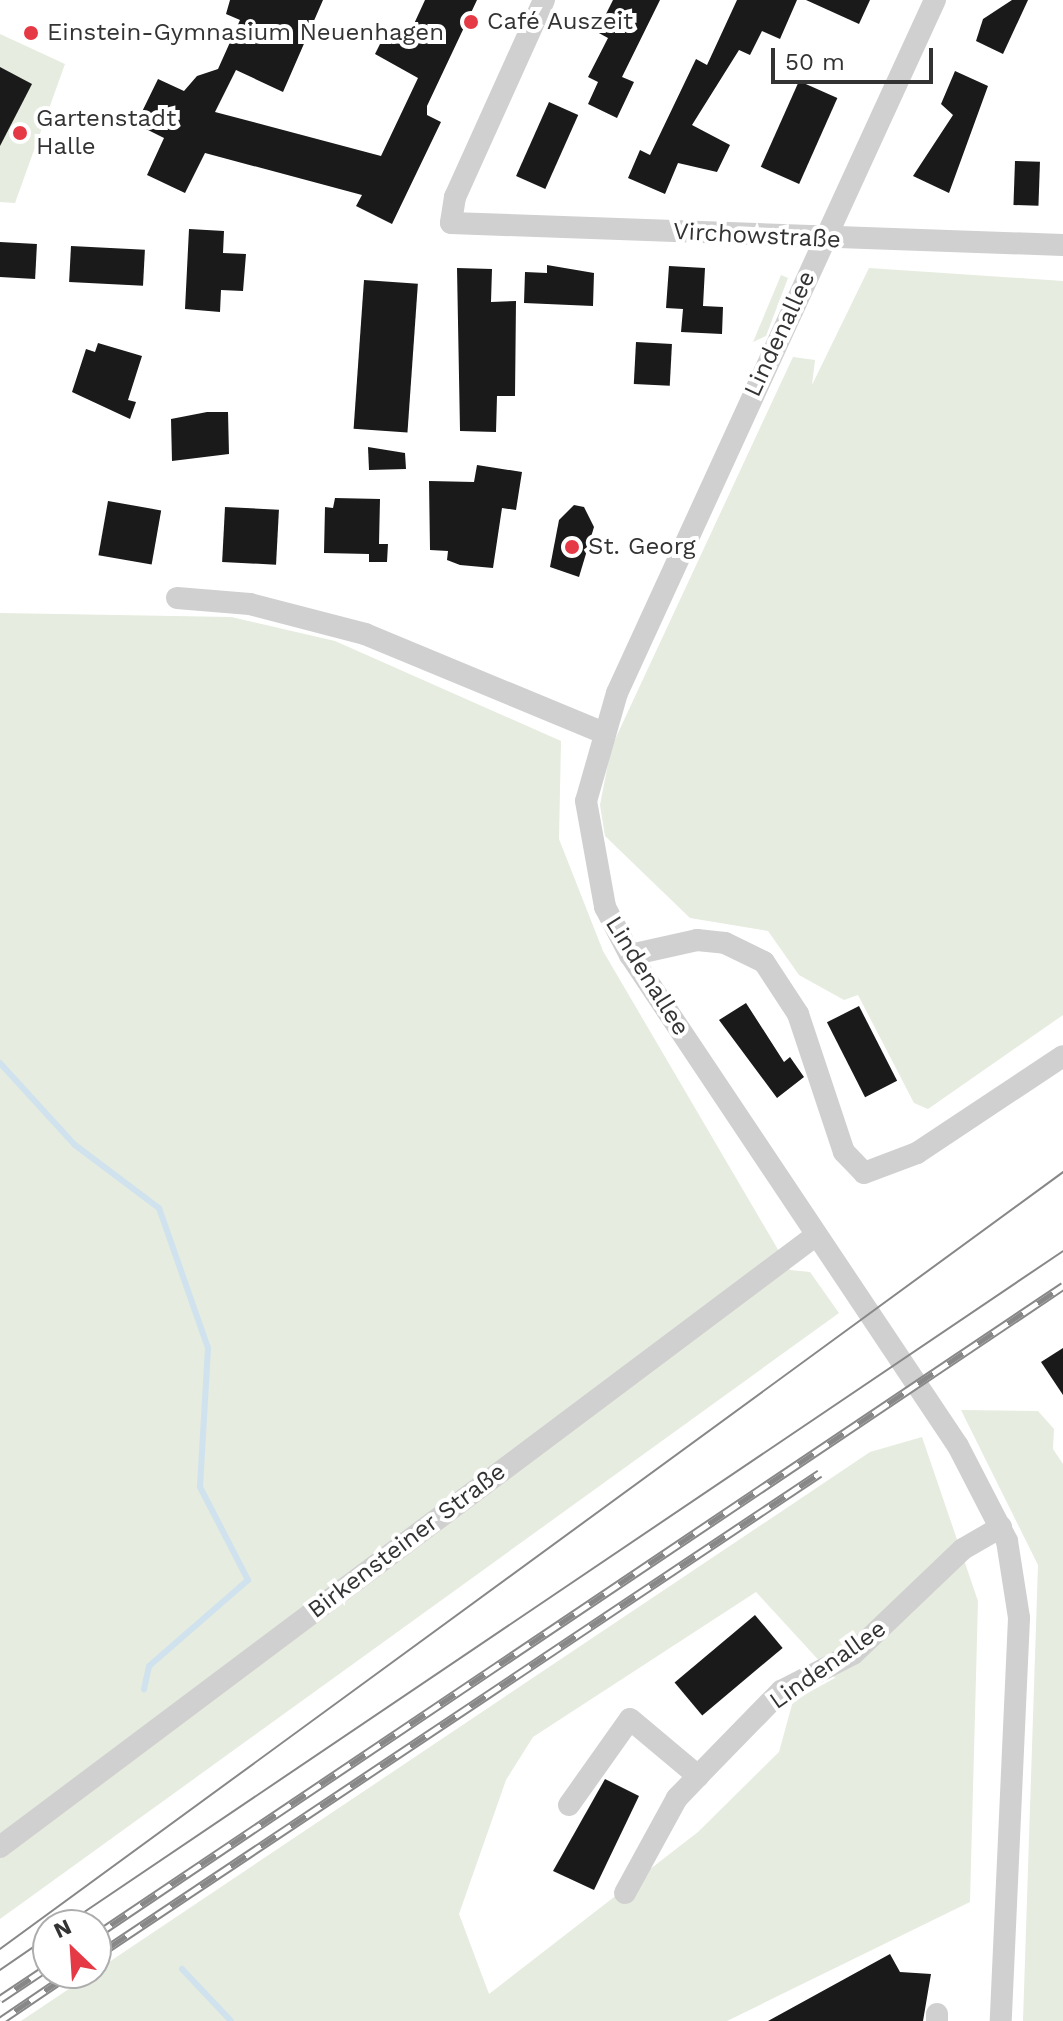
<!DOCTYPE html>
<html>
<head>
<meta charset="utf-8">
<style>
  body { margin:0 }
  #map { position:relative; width:1063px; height:2021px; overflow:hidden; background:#fff; font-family:"Work Sans",sans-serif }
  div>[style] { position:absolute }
  .green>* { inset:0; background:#e6ecdf }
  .stream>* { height:6px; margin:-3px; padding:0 3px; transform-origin:3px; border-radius:3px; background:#cfe2ee }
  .building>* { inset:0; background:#1a1a1a; transform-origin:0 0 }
  .minor>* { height:22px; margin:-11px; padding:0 11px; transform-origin:11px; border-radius:11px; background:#d0d0d0 }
  .tram>* { height:2px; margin:-1px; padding:0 1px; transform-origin:1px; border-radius:1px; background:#888 }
  .rail>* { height:9px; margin-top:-4.5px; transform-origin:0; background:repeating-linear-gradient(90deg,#fff 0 18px,#888 0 36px); box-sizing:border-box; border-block:2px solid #888 }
  .dots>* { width:22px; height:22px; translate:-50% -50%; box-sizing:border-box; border:4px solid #fff; border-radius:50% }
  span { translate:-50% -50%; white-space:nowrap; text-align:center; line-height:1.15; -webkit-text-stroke:8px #fff; paint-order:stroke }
  .poi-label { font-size:24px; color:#333 }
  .left { translate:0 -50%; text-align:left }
  .street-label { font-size:24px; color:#333 }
  .north { position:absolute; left:32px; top:1909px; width:80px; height:80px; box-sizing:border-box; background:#fff; border:2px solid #adadad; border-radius:50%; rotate:335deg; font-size:22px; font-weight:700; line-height:32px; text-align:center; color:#333 }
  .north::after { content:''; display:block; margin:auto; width:28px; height:36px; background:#e63946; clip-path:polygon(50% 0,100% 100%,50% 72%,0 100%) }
  .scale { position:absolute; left:771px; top:48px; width:162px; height:36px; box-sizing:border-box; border:4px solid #333; border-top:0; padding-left:10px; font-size:24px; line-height:28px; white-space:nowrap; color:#333; -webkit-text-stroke:6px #fff; paint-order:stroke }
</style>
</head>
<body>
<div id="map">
  <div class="green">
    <i style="clip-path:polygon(0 34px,65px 64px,15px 203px,0 202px)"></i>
    <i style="clip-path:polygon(869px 268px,1063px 281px,1063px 1015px,928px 1109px,914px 1103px,858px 995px,844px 1000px,799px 975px,768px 931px,690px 918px,605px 836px,600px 805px,611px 748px,793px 357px,815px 360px,812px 385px)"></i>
    <i style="clip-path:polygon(781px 275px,788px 278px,766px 336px,753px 342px)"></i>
    <i style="clip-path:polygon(0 613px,231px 617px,335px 641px,561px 741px,559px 839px,603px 951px,790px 1270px,810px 1272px,839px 1313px,0 1919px)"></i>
    <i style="clip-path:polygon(961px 1410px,1038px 1411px,1054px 1429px,1053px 1449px,1063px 1464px,1063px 2021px,1023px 2021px,1038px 1565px)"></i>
    <i style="clip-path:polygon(evenodd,922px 1437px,978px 1601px,970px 1902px,727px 2021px,21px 2021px,870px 1452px,922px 1437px,756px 1592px,835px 1678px,793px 1701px,779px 1752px,698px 1832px,489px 1994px,459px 1914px,506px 1780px,533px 1737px,756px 1592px)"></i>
  </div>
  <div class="stream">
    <i style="left:0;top:1063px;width:111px;rotate:47.6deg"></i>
    <i style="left:75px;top:1145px;width:105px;rotate:36.9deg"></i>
    <i style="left:159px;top:1208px;width:148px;rotate:70.7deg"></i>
    <i style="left:208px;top:1348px;width:139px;rotate:93.3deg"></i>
    <i style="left:200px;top:1487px;width:105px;rotate:62.7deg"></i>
    <i style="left:248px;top:1580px;width:131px;rotate:139deg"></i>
    <i style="left:149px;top:1666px;width:24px;rotate:102deg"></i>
    <i style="left:182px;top:1969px;width:71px;rotate:46.7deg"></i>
  </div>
  <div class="building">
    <i style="clip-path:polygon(230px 0,323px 0,283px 92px,236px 70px,215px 112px,381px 156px,418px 78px,375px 54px,387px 30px,407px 39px,425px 0,477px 0,427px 106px,427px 115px,441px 122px,392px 224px,356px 206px,362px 195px,205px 153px,185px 193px,147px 175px,164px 138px,136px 124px,158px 79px,184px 91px,197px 76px,218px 69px,240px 20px,226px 14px)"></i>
    <i style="clip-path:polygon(613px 0,660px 0,622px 77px,634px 82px,617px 118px,588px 104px,598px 82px,588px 77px,608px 38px,597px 32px)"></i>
    <i style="clip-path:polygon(737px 0,797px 0,780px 39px,762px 31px,750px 55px,739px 50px,692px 125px,730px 145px,717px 172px,678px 163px,665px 194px,628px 178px,640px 150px,650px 155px,696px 59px,707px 65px)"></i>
    <i style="clip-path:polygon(806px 0,870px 0,859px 24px)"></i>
    <i style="clip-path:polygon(1012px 0,1028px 0,1003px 54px,976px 41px,983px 19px)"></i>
    <i style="clip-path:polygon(0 67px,32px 84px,0 146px)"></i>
    <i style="clip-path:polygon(955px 71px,988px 86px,949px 193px,913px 176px,953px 115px,941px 104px)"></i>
    <i style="left:799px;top:81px;width:42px;height:94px;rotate:24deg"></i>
    <i style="left:549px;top:102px;width:32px;height:81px;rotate:24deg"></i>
    <i style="left:1015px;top:161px;width:25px;height:44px;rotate:2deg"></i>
    <i style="clip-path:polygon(189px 229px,224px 231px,223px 253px,246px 254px,243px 291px,221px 290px,220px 312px,185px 309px)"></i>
    <i style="left:0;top:242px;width:37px;height:35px;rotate:3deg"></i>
    <i style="left:71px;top:246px;width:74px;height:36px;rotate:3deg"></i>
    <i style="clip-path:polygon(547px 265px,594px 273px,593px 306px,524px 303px,525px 272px,547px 273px)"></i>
    <i style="clip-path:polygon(669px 266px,705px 268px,703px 306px,723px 307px,722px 334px,681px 332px,683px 309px,666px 308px)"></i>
    <i style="clip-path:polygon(457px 268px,492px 269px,491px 302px,516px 301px,515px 396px,497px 396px,496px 432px,460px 431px)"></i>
    <i style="left:364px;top:280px;width:54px;height:149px;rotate:4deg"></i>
    <i style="left:636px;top:342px;width:36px;height:42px;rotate:3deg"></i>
    <i style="clip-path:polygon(98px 343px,142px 356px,128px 400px,136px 402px,130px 419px,72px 392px,86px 349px,95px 352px)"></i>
    <i style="clip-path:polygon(207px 412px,228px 412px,229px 454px,172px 461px,171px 419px)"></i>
    <i style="clip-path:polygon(368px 447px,405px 453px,406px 469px,369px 470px)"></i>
    <i style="clip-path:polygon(477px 465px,522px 472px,516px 510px,502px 508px,493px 568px,460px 565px,447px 560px,448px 551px,430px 550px,429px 481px,474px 482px)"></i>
    <i style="clip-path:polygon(335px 498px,380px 499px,379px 544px,388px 544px,387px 562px,369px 562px,369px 554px,324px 553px,325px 507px,333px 508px)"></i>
    <i style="left:108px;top:501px;width:54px;height:55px;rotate:10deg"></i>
    <i style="clip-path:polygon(574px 505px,584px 507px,594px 527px,579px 577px,550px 567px,559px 520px)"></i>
    <i style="left:225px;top:507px;width:54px;height:55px;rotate:3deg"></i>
    <i style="clip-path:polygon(746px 1003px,784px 1062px,790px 1057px,804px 1077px,777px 1098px,719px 1020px)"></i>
    <i style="left:859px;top:1006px;width:84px;height:36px;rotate:63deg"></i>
    <i style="clip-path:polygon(1063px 1348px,1063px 1395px,1041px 1362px)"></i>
    <i style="left:755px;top:1615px;width:43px;height:105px;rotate:50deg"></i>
    <i style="clip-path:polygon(605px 1779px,639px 1796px,594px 1890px,553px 1871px)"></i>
    <i style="clip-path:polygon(890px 1954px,900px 1972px,931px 1974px,923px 2021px,768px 2021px)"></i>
  </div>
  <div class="minor">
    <i style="left:544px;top:0;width:216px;rotate:114.3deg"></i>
    <i style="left:455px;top:197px;width:26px;rotate:99deg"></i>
    <i style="left:451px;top:223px;width:612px;rotate:2.06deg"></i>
    <i style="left:935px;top:0;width:762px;rotate:114.65deg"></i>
    <i style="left:617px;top:693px;width:112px;rotate:106deg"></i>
    <i style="left:586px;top:801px;width:108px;rotate:79.8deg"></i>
    <i style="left:605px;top:907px;width:54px;rotate:62.5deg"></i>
    <i style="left:630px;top:955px;width:590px;rotate:56.26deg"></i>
    <i style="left:958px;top:1446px;width:107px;rotate:62.7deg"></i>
    <i style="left:1007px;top:1541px;width:78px;rotate:81.1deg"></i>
    <i style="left:1019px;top:1618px;width:403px;rotate:92.6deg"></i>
    <i style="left:177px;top:598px;width:73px;rotate:4.7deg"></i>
    <i style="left:250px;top:604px;width:119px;rotate:14.6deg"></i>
    <i style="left:365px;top:634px;width:256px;rotate:22.5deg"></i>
    <i style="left:630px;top:955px;width:69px;rotate:-12.6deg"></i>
    <i style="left:697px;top:940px;width:28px;rotate:6deg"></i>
    <i style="left:725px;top:943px;width:43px;rotate:26deg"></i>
    <i style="left:764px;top:962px;width:62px;rotate:56.8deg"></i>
    <i style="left:798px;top:1014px;width:145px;rotate:71.6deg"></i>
    <i style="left:844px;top:1152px;width:29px;rotate:46deg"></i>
    <i style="left:864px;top:1173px;width:57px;rotate:-20.7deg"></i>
    <i style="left:917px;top:1153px;width:175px;rotate:-33.6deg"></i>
    <i style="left:569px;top:1805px;width:105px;rotate:-54.7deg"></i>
    <i style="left:630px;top:1719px;width:89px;rotate:40deg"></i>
    <i style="left:698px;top:1776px;width:119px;rotate:-45.7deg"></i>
    <i style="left:781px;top:1691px;width:81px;rotate:-27.2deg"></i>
    <i style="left:853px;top:1654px;width:152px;rotate:-43.7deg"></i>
    <i style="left:963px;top:1549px;width:44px;rotate:-30.1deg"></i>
    <i style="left:0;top:1847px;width:1019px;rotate:-36.86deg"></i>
    <i style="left:625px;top:1893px;width:108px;rotate:-61.3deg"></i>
    <i style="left:677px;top:1798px;width:30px;rotate:-46deg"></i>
    <i style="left:937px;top:2021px;width:7px;rotate:-90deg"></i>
  </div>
  <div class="tram">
    <i style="left:65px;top:1925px;width:1204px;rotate:-34.03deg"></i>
    <i style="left:0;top:1949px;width:1317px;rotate:-36.16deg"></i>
    <i style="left:0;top:1970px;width:58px;rotate:-34.5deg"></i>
  </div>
  <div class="rail">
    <i style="left:96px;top:1935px;width:1165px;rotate:-33.87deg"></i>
    <i style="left:96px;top:1956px;width:870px;rotate:-33.71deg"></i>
    <i style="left:0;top:1999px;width:58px;rotate:-33.7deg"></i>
    <i style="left:0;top:2021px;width:86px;rotate:-34.1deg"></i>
  </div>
  <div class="dots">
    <i style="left:471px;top:22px;background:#e63946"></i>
    <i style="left:31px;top:33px;background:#e63946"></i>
    <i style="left:20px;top:133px;background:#e63946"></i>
    <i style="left:572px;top:547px;background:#e63946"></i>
  </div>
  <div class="poi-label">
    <span class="left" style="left:487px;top:22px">Café Auszeit</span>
    <span class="left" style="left:47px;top:33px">Einstein-Gymnasium Neuenhagen</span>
    <span class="left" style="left:36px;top:133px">Gartenstadt<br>Halle</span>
    <span class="left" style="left:588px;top:547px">St. Georg</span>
  </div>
  <div class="street-label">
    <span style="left:757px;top:236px;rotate:3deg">Virchowstraße</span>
    <span style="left:780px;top:334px;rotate:-65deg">Lindenallee</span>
    <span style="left:647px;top:976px;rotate:58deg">Lindenallee</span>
    <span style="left:407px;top:1541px;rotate:-37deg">Birkensteiner Straße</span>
    <span style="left:828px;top:1665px;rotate:-35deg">Lindenallee</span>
  </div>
  <div class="north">N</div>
  <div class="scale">50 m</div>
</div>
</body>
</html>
